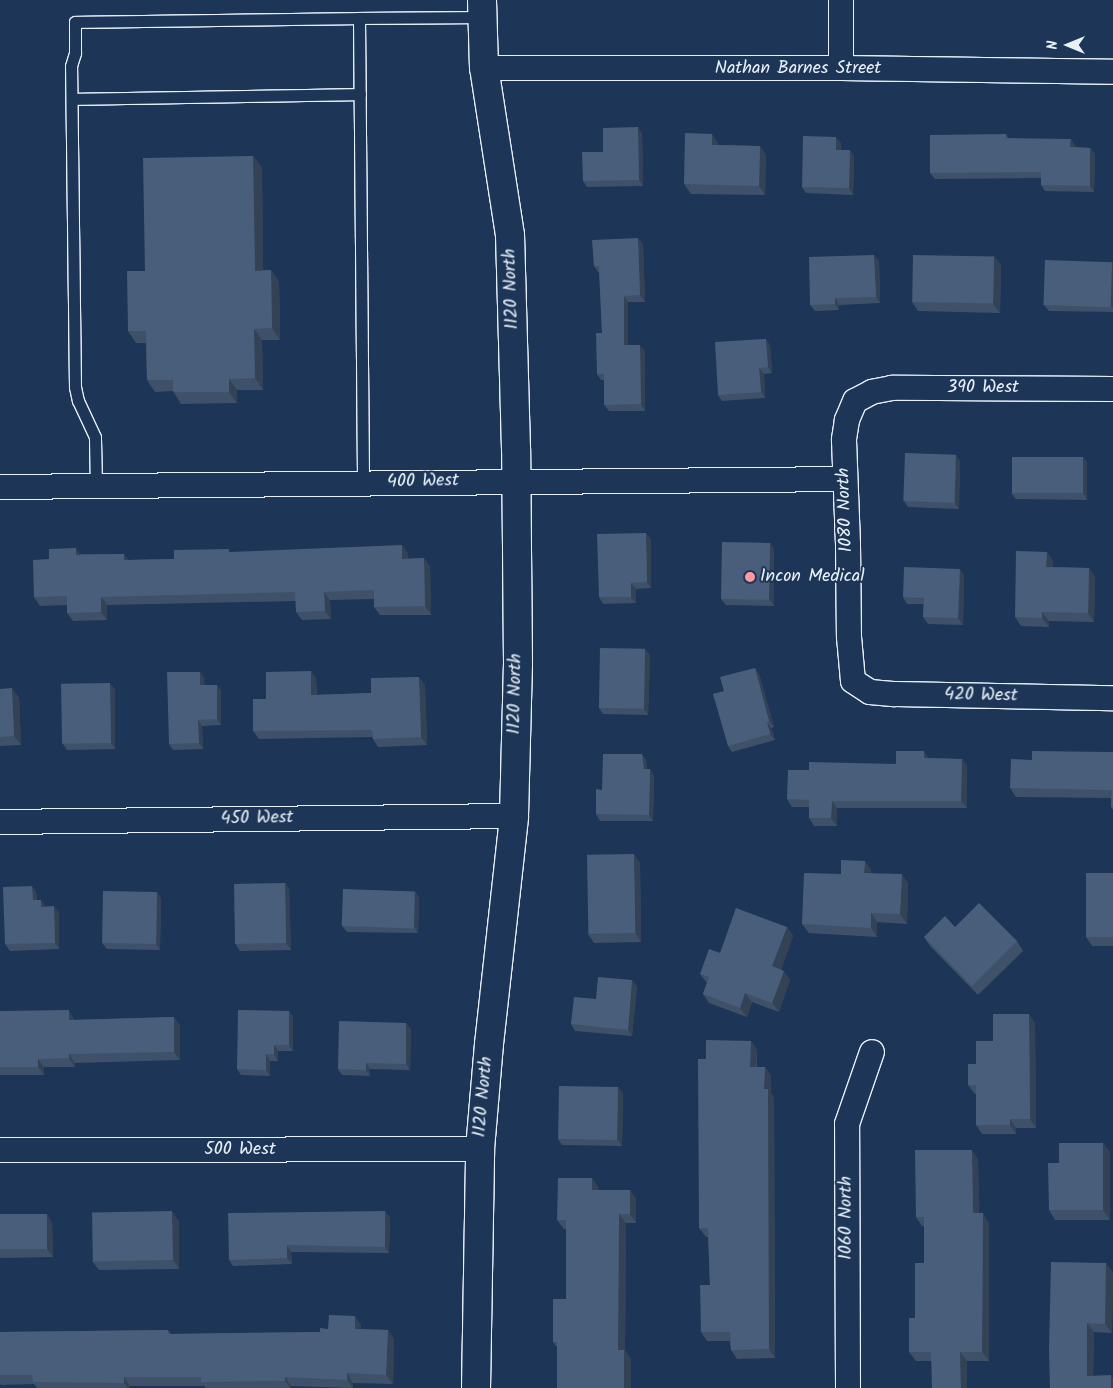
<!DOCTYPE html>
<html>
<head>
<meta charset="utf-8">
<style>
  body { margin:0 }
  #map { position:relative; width:1113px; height:1388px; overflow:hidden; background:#1d3557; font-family:Kalam,sans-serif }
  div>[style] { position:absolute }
  .roads { filter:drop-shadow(1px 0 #e8f1f8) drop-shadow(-1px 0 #e8f1f8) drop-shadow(0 1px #e8f1f8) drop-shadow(0 -1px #e8f1f8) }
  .lane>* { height:11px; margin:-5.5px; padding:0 5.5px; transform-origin:5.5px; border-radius:5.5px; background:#1d3557 }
  .street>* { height:24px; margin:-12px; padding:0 12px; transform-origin:12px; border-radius:12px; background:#1d3557 }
  .secondary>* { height:28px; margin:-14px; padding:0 14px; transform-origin:14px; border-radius:14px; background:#1d3557 }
  .wall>* { inset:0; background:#3f5169 }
  .shaded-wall>* { inset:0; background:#334255 }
  .building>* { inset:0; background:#495e7a; transform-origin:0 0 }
  .dots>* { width:14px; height:14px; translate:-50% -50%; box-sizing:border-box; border:2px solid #1d3557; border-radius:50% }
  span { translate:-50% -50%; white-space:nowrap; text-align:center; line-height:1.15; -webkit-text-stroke:4px #1d3557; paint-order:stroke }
  .street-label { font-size:18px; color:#e8f1f8 }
  .poi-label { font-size:18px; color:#e8f1f8 }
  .left { translate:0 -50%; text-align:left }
  .north { position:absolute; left:1043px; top:20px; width:50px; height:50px; -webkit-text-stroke:4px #1d3557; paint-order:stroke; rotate:270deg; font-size:14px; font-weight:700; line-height:20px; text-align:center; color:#e8f1f8 }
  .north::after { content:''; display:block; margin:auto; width:18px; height:22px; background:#e8f1f8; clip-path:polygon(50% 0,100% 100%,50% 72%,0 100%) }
</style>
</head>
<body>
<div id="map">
  <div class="roads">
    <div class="lane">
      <i style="left:359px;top:18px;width:122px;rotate:-0.5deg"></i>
      <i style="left:72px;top:99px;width:288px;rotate:-1deg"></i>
      <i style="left:96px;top:486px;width:49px;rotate:-91.2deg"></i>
      <i style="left:95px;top:437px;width:40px;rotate:-115deg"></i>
      <i style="left:78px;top:401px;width:14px;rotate:-102deg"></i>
      <i style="left:75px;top:387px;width:321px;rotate:-90.7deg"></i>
      <i style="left:71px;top:66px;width:14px;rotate:-73deg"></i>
      <i style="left:75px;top:53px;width:31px;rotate:-90deg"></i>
      <i style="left:75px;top:22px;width:284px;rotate:-0.8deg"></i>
      <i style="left:359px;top:18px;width:465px;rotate:89.5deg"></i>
    </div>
    <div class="street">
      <i style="left:484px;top:68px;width:357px"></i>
      <i style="left:841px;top:68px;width:272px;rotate:0.8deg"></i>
      <i style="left:841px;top:68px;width:68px;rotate:-90deg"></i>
      <i style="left:1113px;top:389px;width:221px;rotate:-179.7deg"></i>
      <i style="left:892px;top:388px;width:20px;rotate:169deg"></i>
      <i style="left:872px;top:392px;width:19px;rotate:152deg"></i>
      <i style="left:855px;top:401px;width:21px;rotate:113deg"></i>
      <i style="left:847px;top:420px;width:20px;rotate:99deg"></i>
      <i style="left:844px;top:440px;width:105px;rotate:87.8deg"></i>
      <i style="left:848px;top:545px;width:92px;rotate:89.4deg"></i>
      <i style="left:849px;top:637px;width:44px;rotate:84.8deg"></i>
      <i style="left:853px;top:681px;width:20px;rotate:33deg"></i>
      <i style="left:870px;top:692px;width:25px;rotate:5deg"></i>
      <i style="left:895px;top:694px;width:218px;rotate:1.1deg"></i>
      <i style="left:0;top:487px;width:845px;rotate:-0.54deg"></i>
      <i style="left:0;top:822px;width:514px;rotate:-0.67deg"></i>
      <i style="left:0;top:1150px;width:480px;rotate:-0.1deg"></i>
      <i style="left:848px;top:1388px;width:264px;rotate:-90.2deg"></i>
      <i style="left:847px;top:1124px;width:76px;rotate:-70.9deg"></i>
    </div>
    <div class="secondary">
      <i style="left:476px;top:1388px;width:239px;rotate:-89deg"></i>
      <i style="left:480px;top:1149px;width:105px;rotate:-85.1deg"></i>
      <i style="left:489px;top:1044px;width:229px;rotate:-83.7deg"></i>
      <i style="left:514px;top:816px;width:153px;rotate:-88.5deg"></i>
      <i style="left:518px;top:663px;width:214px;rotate:-90.5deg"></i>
      <i style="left:516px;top:449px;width:214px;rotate:-91.6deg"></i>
      <i style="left:510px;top:235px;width:169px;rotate:-98.8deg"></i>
      <i style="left:484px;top:68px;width:68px;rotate:-91.7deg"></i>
    </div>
  </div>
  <div class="wall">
    <i style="clip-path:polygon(642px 133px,643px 186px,587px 187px,583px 181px,603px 152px)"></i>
    <i style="clip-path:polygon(712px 134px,718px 143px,718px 145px,760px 146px,766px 155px,765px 195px,691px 194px,684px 184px)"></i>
    <i style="clip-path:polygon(1006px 134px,1008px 138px,1075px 145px,1075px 147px,1090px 148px,1095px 154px,1094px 192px,1045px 191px,1041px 185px,1041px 178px,935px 179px,930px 173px)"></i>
    <i style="clip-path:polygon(841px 143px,841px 150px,854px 156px,853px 195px,806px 193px,802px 187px)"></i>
    <i style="clip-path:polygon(253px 156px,262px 168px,263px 270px,271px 270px,279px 282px,280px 340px,262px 340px,263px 390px,237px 390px,237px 403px,181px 404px,173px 391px,155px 392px,147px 380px,146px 343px,136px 343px,128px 331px,145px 271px)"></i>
    <i style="clip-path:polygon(643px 244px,645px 302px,628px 302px,628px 345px,645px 351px,645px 411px,609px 411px,604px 405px,604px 380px,601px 380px,597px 374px,602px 333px,599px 272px,598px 272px,594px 266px)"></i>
    <i style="clip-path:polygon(994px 256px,1001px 265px,1000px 313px,918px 311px,912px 302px)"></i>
    <i style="clip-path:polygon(879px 261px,880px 303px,839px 305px,839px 310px,815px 311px,810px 305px)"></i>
    <i style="clip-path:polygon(1112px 262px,1113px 263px,1113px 312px,1049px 311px,1044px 305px)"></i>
    <i style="clip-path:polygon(770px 345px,772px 373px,764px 374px,765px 398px,722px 401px,718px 395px)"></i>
    <i style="clip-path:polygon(1083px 457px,1087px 463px,1087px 500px,1016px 499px,1011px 493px)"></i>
    <i style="clip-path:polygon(960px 461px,959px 509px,908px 507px,904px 501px)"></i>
    <i style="clip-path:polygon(651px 539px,651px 588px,636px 589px,636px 603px,603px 604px,599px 597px)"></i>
    <i style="clip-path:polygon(770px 543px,774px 549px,774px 606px,726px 605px,721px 599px)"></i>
    <i style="clip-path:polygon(231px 552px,408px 553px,408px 559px,424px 558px,430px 567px,431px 615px,380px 615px,374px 607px,374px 599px,330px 600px,331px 619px,302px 620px,296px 612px,296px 601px,107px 605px,107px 620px,73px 621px,67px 613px,67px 605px,40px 606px,34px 597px,49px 559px,81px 554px,124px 554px,128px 560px,174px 559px)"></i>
    <i style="clip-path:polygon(1047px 552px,1053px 561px,1053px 567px,1089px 568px,1095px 577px,1094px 622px,1049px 621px,1049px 627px,1021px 626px,1015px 617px)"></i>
    <i style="clip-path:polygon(964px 575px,963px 625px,928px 624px,923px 617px,924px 604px,907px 604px,903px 597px)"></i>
    <i style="clip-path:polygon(645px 649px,650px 655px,648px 715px,603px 714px,599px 708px)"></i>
    <i style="clip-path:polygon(755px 668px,759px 674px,774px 727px,771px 728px,775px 740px,732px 752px,728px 746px,724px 691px)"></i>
    <i style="clip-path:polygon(311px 671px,316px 679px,317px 695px,371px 693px,425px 685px,427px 745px,378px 747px,373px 739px,373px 737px,259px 739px,253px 731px,266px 699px)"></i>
    <i style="clip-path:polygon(200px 672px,204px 678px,204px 685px,217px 685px,221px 691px,221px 725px,202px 726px,203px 749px,173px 750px,169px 744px)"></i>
    <i style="clip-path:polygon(0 689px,19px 697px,21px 745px,0 746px)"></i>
    <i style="clip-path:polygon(115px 689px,115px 749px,67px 750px,63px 744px)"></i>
    <i style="clip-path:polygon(924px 751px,928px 758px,962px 759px,967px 766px,967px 808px,837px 808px,837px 826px,814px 826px,809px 818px,809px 807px,792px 807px,787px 799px,809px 770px,896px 764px)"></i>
    <i style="clip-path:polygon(1113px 752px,1113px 810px,1111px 807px,1111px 798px,1016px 797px,1010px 788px,1032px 760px)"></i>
    <i style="clip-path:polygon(642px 754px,646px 760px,647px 769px,650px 769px,654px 776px,653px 821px,600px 821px,596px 814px,602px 790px)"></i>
    <i style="clip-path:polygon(865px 861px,871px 870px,871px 873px,908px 883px,907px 924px,877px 922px,877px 937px,809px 933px,802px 924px,841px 874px)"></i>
    <i style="clip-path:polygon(640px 863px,641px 942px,594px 943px,588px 934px)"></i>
    <i style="clip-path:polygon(1113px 873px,1113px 946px,1092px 946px,1086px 937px)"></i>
    <i style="clip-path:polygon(285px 883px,289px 889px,291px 950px,240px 951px,236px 945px)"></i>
    <i style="clip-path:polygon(32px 886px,36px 892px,37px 900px,41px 900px,45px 906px,59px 912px,59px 949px,10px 951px,5px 944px)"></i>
    <i style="clip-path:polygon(419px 897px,418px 933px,347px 932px,342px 926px)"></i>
    <i style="clip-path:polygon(161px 898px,160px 950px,107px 949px,102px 943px)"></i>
    <i style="clip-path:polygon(787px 927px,793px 936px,781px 970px,790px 980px,779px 1012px,752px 1002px,747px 1017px,709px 1003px,703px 994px,707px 983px,700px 974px,720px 953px)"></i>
    <i style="clip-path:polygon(955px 927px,1017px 941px,1023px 951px,978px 995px,930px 946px,924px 937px)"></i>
    <i style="clip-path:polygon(632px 980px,637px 987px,632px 1036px,575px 1031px,571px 1024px,596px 999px)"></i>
    <i style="clip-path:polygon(0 1011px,74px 1019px,74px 1020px,174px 1017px,180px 1026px,180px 1060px,75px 1063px,75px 1067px,44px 1067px,44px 1075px,0 1075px)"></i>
    <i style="clip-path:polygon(289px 1011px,293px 1017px,293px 1051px,278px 1051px,278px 1061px,270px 1061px,270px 1076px,241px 1075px,237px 1069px)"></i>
    <i style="clip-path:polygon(1035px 1023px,1036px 1128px,1016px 1128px,1016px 1134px,982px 1134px,976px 1125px,976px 1094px,975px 1094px,968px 1085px,976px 1064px,993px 1041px)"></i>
    <i style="clip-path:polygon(411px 1029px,410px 1070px,370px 1069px,370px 1076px,342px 1075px,338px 1069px)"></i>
    <i style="clip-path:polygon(751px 1041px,757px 1050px,757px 1067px,765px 1067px,771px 1076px,771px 1093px,774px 1098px,775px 1358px,737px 1359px,731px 1350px,730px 1341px,707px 1341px,701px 1332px,710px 1285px,708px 1237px,706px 1237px,699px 1228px,706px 1059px)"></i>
    <i style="clip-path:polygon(623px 1093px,622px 1146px,562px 1145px,558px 1139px)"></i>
    <i style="clip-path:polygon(1110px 1152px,1110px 1220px,1055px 1220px,1049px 1210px,1059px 1163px)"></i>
    <i style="clip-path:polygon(978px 1159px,979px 1213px,989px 1223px,989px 1361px,916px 1361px,909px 1352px,924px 1263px,924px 1226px,922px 1226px,916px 1217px)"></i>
    <i style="clip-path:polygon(592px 1178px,598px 1187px,598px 1190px,630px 1190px,636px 1199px,636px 1223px,626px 1223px,625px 1350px,631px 1359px,631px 1388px,557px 1347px,553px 1342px,566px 1299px,566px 1229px,564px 1229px,557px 1220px)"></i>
    <i style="clip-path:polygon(0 1215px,52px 1222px,53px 1257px,0 1258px)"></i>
    <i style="clip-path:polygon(390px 1217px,389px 1253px,291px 1252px,292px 1264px,233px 1266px,229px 1260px)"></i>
    <i style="clip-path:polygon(179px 1221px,179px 1269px,99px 1270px,92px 1261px)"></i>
    <i style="clip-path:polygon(1113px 1272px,1112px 1333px,1094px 1332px,1093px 1376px,1050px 1388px)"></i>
    <i style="clip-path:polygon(361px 1325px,361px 1329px,388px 1330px,394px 1339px,393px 1384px,353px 1383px,353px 1388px,291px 1386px,291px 1388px,206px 1388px,204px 1386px,130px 1386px,130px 1388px,37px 1388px,34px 1384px,1px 1385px,0 1383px,0 1332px,168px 1330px,171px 1334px,320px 1332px,328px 1329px)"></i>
  </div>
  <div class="shaded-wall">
    <i style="clip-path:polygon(638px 127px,642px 133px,643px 186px,639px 180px)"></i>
    <i style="clip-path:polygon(712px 134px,718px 143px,718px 154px,712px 145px)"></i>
    <i style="clip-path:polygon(836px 137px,841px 143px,841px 156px,836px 150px)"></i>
    <i style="clip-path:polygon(1071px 139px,1075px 145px,1075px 153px,1070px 147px)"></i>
    <i style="clip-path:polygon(760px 146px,766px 155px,765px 195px,759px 186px)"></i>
    <i style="clip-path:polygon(1090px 148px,1095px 154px,1094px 192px,1090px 186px)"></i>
    <i style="clip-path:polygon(850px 150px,854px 156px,853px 195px,849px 188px)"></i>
    <i style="clip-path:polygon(253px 156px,262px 168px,263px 282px,255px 271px)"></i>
    <i style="clip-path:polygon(638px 238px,643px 244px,645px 302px,640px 295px)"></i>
    <i style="clip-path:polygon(874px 255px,879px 261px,880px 303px,876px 297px)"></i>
    <i style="clip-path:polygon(994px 256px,1001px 265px,1000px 313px,993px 304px)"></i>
    <i style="clip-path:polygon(1112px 262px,1113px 263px,1113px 308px,1111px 306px)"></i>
    <i style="clip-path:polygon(271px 270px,279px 282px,280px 340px,272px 328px)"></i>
    <i style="clip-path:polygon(624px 296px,628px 302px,628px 351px,624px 345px)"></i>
    <i style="clip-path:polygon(835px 298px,839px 305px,839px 310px,835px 304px)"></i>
    <i style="clip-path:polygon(254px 329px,262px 340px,263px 390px,255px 378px)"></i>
    <i style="clip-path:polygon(766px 339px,770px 345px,772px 373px,768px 367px)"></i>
    <i style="clip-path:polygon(640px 345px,645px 351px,645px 411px,641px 404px)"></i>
    <i style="clip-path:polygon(759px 368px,764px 374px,765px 398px,761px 392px)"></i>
    <i style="clip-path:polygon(229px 379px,237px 390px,237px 403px,229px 392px)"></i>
    <i style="clip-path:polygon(956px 455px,960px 461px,959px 509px,955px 503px)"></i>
    <i style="clip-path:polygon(1083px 457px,1087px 463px,1087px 500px,1083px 493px)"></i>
    <i style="clip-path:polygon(646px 533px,651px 539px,651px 588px,647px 582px)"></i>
    <i style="clip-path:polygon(770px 543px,774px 549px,774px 606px,769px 599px)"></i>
    <i style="clip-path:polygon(402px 545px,408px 553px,408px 567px,402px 559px)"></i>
    <i style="clip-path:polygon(76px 548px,82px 557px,76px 555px)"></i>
    <i style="clip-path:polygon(1047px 552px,1053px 561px,1053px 576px,1046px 567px)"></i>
    <i style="clip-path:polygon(124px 554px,130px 562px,124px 560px)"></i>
    <i style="clip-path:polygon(424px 558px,430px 567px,431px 615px,425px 606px)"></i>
    <i style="clip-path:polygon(1089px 568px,1095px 577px,1094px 622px,1088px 613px)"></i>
    <i style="clip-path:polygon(960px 569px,964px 575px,963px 625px,958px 618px)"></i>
    <i style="clip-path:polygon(631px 583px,636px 589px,636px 603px,631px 597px)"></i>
    <i style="clip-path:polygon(324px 592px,330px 600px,331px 619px,325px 611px)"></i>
    <i style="clip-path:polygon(101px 597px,107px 605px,107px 620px,101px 612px)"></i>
    <i style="clip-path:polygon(1042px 612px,1049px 621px,1049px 627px,1042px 618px)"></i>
    <i style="clip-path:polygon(645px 649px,650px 655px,648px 715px,644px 709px)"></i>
    <i style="clip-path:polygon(755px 668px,759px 674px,774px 727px,769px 721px)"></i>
    <i style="clip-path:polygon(311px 671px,316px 679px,317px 703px,311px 695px)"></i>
    <i style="clip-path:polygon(200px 672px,204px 678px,205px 691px,200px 685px)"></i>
    <i style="clip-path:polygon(419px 677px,425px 685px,427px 745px,421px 737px)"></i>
    <i style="clip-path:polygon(110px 683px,115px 689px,115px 749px,111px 743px)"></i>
    <i style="clip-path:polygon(217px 685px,221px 691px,221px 725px,217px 719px)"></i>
    <i style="clip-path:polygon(12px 688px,19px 697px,21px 745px,14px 736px)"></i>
    <i style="clip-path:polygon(198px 720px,202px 726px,203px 749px,199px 743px)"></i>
    <i style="clip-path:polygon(767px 722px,771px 728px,775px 740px,770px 734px)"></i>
    <i style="clip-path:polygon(924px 751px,929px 759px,924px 758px)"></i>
    <i style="clip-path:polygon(642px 754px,646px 760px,648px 775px,644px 769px)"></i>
    <i style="clip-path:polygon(962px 759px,967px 766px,967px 808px,961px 801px)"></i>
    <i style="clip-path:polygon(650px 769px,654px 776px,653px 821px,649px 815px)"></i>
    <i style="clip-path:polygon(832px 801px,837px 808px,837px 826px,831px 818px)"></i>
    <i style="clip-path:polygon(634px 854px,640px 863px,641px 942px,635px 933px)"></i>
    <i style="clip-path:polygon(865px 861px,871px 870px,871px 882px,864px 873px)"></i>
    <i style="clip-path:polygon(902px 874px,908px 883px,907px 924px,900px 914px)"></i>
    <i style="clip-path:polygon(285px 883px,289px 889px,291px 950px,286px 943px)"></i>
    <i style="clip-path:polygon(32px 886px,36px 892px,37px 906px,33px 900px)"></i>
    <i style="clip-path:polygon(415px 891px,419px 897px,418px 933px,414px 927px)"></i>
    <i style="clip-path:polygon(157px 892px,161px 898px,160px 950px,156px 944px)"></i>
    <i style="clip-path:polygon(41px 900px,45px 906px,45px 913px,41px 907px)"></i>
    <i style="clip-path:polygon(54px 906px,59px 912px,59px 949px,55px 943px)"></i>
    <i style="clip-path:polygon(871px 913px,877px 922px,877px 937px,871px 928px)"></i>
    <i style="clip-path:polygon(787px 927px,793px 936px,779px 976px,772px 966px)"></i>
    <i style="clip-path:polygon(784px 971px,790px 980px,779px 1012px,772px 1003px)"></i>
    <i style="clip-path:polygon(632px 980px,637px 987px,632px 1036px,628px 1030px)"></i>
    <i style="clip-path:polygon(745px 993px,752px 1002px,747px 1017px,740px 1008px)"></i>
    <i style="clip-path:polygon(69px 1010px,74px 1019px,75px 1028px,69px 1020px)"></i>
    <i style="clip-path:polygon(289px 1011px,293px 1017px,293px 1051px,289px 1045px)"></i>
    <i style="clip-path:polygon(1029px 1014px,1035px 1023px,1036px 1128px,1030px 1119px)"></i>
    <i style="clip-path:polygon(174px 1017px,180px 1026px,180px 1060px,174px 1052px)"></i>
    <i style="clip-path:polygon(406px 1023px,411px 1029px,410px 1070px,406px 1064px)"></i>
    <i style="clip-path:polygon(751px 1041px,757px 1050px,756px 1076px,750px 1067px)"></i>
    <i style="clip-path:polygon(274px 1045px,278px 1051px,278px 1061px,274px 1054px)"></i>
    <i style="clip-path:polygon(69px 1054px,75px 1063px,75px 1067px,69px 1058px)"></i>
    <i style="clip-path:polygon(266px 1054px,270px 1061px,270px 1076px,266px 1070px)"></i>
    <i style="clip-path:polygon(38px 1059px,44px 1067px,44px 1075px,38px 1067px)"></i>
    <i style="clip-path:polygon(366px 1063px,370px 1069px,370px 1076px,366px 1070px)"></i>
    <i style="clip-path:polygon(765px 1067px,771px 1076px,771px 1093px,774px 1098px,775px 1358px,769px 1349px,764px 1089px)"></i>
    <i style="clip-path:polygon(618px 1087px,623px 1093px,622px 1146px,617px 1139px)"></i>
    <i style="clip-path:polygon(1010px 1119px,1016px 1128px,1016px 1134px,1010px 1125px)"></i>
    <i style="clip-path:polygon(1103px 1143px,1110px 1152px,1110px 1220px,1103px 1210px)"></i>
    <i style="clip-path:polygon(972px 1150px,978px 1159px,979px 1223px,973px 1213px)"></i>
    <i style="clip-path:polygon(592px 1178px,598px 1187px,598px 1199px,592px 1190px)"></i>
    <i style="clip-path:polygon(630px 1190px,636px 1199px,636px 1223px,630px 1214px)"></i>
    <i style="clip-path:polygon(172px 1211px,179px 1221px,179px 1269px,173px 1260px)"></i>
    <i style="clip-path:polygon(385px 1211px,390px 1217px,389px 1253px,385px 1247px)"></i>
    <i style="clip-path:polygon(983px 1213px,989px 1223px,989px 1361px,982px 1352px)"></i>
    <i style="clip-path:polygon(47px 1214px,52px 1222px,53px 1257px,47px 1249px)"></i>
    <i style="clip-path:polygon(619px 1214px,626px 1223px,625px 1350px,631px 1359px,631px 1388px,624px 1388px,618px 1350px)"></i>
    <i style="clip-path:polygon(287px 1245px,291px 1252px,292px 1264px,287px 1258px)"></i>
    <i style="clip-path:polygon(1106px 1263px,1113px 1272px,1112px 1333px,1105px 1324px)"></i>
    <i style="clip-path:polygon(355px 1316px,361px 1325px,361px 1338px,355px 1329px)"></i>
    <i style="clip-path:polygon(1087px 1323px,1094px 1332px,1093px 1385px,1087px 1376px)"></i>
    <i style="clip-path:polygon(388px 1330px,394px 1339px,393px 1384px,386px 1375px)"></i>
    <i style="clip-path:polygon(960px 1352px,967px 1361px,967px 1388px,961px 1388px)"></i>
    <i style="clip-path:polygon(347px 1373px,353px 1383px,353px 1388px,347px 1380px)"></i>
    <i style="clip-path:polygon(1111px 1375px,1113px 1378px,1113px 1388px,1111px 1388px)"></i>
    <i style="clip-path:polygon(124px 1377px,130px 1386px,130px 1388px,128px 1388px,124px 1383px)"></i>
    <i style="clip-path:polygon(285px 1377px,291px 1386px,291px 1388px,290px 1388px,285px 1381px)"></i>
  </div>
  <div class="building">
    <i style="clip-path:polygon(638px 127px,639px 180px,583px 181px,582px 152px,603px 152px,603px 128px)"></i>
    <i style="clip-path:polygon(685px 133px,712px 134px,712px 145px,760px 146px,759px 186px,684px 184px)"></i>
    <i style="clip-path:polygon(1006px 134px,1006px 138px,1071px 139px,1070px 147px,1090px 148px,1090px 186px,1041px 185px,1041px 172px,930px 173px,930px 135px)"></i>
    <i style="clip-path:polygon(803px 136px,836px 137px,836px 150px,850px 150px,849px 188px,802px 187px)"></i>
    <i style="clip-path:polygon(253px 156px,255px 271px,271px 270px,272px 328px,254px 329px,255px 378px,229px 379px,229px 392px,173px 392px,173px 380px,147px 380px,146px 331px,128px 331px,127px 271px,145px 271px,143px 158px)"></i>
    <i style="clip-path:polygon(638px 238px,640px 295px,624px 296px,624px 345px,640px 345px,641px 404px,604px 405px,604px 374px,597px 374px,596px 333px,602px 333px,599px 266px,594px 266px,592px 240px)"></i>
    <i style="clip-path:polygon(874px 255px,876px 297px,835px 298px,835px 304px,810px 305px,809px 257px)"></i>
    <i style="left:913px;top:255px;width:81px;height:47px;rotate:1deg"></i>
    <i style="left:1045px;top:260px;width:67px;height:45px;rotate:2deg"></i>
    <i style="clip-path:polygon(766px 339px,768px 367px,759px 368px,761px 392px,718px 395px,715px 342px)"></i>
    <i style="left:905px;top:453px;width:51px;height:48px;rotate:2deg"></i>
    <i style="left:1012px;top:457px;width:71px;height:36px"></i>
    <i style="clip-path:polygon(646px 533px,647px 582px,631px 583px,631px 597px,599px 597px,597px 534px)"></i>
    <i style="left:722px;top:542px;width:48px;height:57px;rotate:1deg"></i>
    <i style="clip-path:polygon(402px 545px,402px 559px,424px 558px,425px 606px,374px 607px,374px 590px,324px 592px,325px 611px,296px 612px,295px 592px,101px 597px,101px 612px,67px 613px,67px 596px,34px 597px,33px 560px,49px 559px,49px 549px,76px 548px,76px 555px,124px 554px,124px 560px,174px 559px,174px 550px,229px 549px,229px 552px)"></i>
    <i style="clip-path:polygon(1016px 551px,1047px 552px,1046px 567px,1089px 568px,1088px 613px,1042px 612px,1042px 618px,1015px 617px)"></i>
    <i style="clip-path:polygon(904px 567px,960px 569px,958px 618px,923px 617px,924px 598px,903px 597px)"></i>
    <i style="left:600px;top:648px;width:45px;height:60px;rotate:1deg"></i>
    <i style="clip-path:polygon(755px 668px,769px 721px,767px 722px,770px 734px,728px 746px,713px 694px,724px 691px,720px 677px)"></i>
    <i style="clip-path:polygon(311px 671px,311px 695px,371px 693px,371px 678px,419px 677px,421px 737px,373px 739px,372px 730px,253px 731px,253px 699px,266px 699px,266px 672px)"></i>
    <i style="clip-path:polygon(167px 672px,200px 672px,200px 685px,217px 685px,217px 719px,198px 720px,199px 743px,169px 744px)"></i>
    <i style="left:110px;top:683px;width:60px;height:49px;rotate:89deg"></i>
    <i style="clip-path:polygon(12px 688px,14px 736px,0 737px,0 689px)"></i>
    <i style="clip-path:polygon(896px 751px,924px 751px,924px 758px,962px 759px,961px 801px,832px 801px,831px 818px,809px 818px,809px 800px,787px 799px,788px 770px,809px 770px,809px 762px,896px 764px)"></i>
    <i style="clip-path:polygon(1032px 751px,1113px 752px,1113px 807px,1111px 807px,1112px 790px,1010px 788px,1011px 759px,1032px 760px)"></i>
    <i style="clip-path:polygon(603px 754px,642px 754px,644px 769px,650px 769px,649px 815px,596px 814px,596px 789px,602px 790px)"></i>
    <i style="left:634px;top:854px;width:79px;height:47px;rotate:89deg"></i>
    <i style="clip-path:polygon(841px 860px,865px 861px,864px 873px,902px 874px,900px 914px,871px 913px,871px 928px,802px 924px,804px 873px,841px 874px)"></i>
    <i style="left:1086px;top:873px;width:27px;height:64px"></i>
    <i style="left:285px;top:883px;width:60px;height:51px;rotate:89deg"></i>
    <i style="clip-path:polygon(32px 886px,33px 900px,41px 900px,41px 907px,54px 906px,55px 943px,5px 944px,3px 887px)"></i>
    <i style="left:343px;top:889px;width:72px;height:37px;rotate:2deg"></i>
    <i style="left:103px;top:891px;width:54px;height:52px;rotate:1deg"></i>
    <i style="clip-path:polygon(979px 903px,1017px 941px,972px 986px,924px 937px,945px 916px,955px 927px)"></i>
    <i style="clip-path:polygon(736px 908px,787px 927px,772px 966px,784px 971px,772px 1003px,745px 993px,740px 1008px,703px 994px,709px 977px,700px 974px,709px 949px,720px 953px)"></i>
    <i style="clip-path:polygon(598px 977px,632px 980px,628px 1030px,571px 1024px,574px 997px,596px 999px)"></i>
    <i style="clip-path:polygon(69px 1010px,69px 1020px,174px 1017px,174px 1052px,69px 1054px,69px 1058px,38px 1059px,38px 1067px,0 1067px,0 1011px)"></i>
    <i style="clip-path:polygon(238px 1010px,289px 1011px,289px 1045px,274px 1045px,274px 1054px,266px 1054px,266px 1070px,237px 1069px)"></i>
    <i style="clip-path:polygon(993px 1014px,1029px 1014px,1030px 1119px,1010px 1119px,1010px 1125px,976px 1125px,976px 1085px,968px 1085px,968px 1064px,976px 1064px,976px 1041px,993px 1041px)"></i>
    <i style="clip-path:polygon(339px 1021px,406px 1023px,406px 1064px,366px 1063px,366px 1070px,338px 1069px)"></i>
    <i style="clip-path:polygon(706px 1040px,751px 1041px,750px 1067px,765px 1067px,764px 1089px,768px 1089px,769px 1349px,731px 1350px,730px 1332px,701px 1332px,700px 1285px,710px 1285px,708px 1228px,699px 1228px,698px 1059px,706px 1059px)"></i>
    <i style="left:559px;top:1086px;width:59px;height:53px;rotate:1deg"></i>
    <i style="clip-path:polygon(1059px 1143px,1103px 1143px,1103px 1210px,1049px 1210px,1048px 1163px,1059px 1163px)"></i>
    <i style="clip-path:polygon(915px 1150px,972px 1150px,973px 1213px,983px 1213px,982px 1352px,960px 1352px,961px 1388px,932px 1388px,931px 1352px,909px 1352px,909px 1318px,915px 1318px,915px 1263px,924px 1263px,924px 1217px,916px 1217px)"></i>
    <i style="clip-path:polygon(558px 1178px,592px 1178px,592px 1190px,630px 1190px,630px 1214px,619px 1214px,618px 1350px,624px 1350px,624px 1388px,557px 1388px,557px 1342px,553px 1342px,553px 1299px,566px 1299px,566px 1220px,557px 1220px)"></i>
    <i style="left:172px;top:1211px;width:49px;height:80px;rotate:89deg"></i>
    <i style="clip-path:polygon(385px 1211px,385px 1247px,287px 1245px,287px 1258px,229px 1260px,228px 1213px)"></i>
    <i style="left:47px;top:1214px;width:35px;height:47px;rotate:90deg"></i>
    <i style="clip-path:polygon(1051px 1262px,1106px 1263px,1105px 1324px,1087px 1323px,1087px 1376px,1111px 1375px,1111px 1388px,1050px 1388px,1049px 1350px)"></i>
    <i style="clip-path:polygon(329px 1315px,355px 1316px,355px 1329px,388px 1330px,386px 1375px,347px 1373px,347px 1380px,285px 1377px,285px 1381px,201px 1382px,201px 1377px,124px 1377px,124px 1383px,33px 1382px,32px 1375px,0 1375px,0 1332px,168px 1330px,168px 1334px,320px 1332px,320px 1328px,328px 1329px)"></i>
  </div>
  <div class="dots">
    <i style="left:750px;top:577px;background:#ff9aa2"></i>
  </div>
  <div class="street-label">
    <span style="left:798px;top:69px">Nathan Barnes Street</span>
    <span style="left:512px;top:289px;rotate:-92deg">1120 North</span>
    <span style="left:983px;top:388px">390 West</span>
    <span style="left:423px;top:482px;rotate:-1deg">400 West</span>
    <span style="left:846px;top:510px;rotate:-92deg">1080 North</span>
    <span style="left:516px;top:694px;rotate:-89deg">1120 North</span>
    <span style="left:981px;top:696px;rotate:1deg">420 West</span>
    <span style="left:257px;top:819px;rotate:-1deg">450 West</span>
    <span style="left:484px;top:1097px;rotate:-85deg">1120 North</span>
    <span style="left:240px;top:1150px">500 West</span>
    <span style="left:847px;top:1218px;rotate:-90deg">1060 North</span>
  </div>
  <div class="poi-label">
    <span class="left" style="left:760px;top:577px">Incon Medical</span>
  </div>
  <div class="north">N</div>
</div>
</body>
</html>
